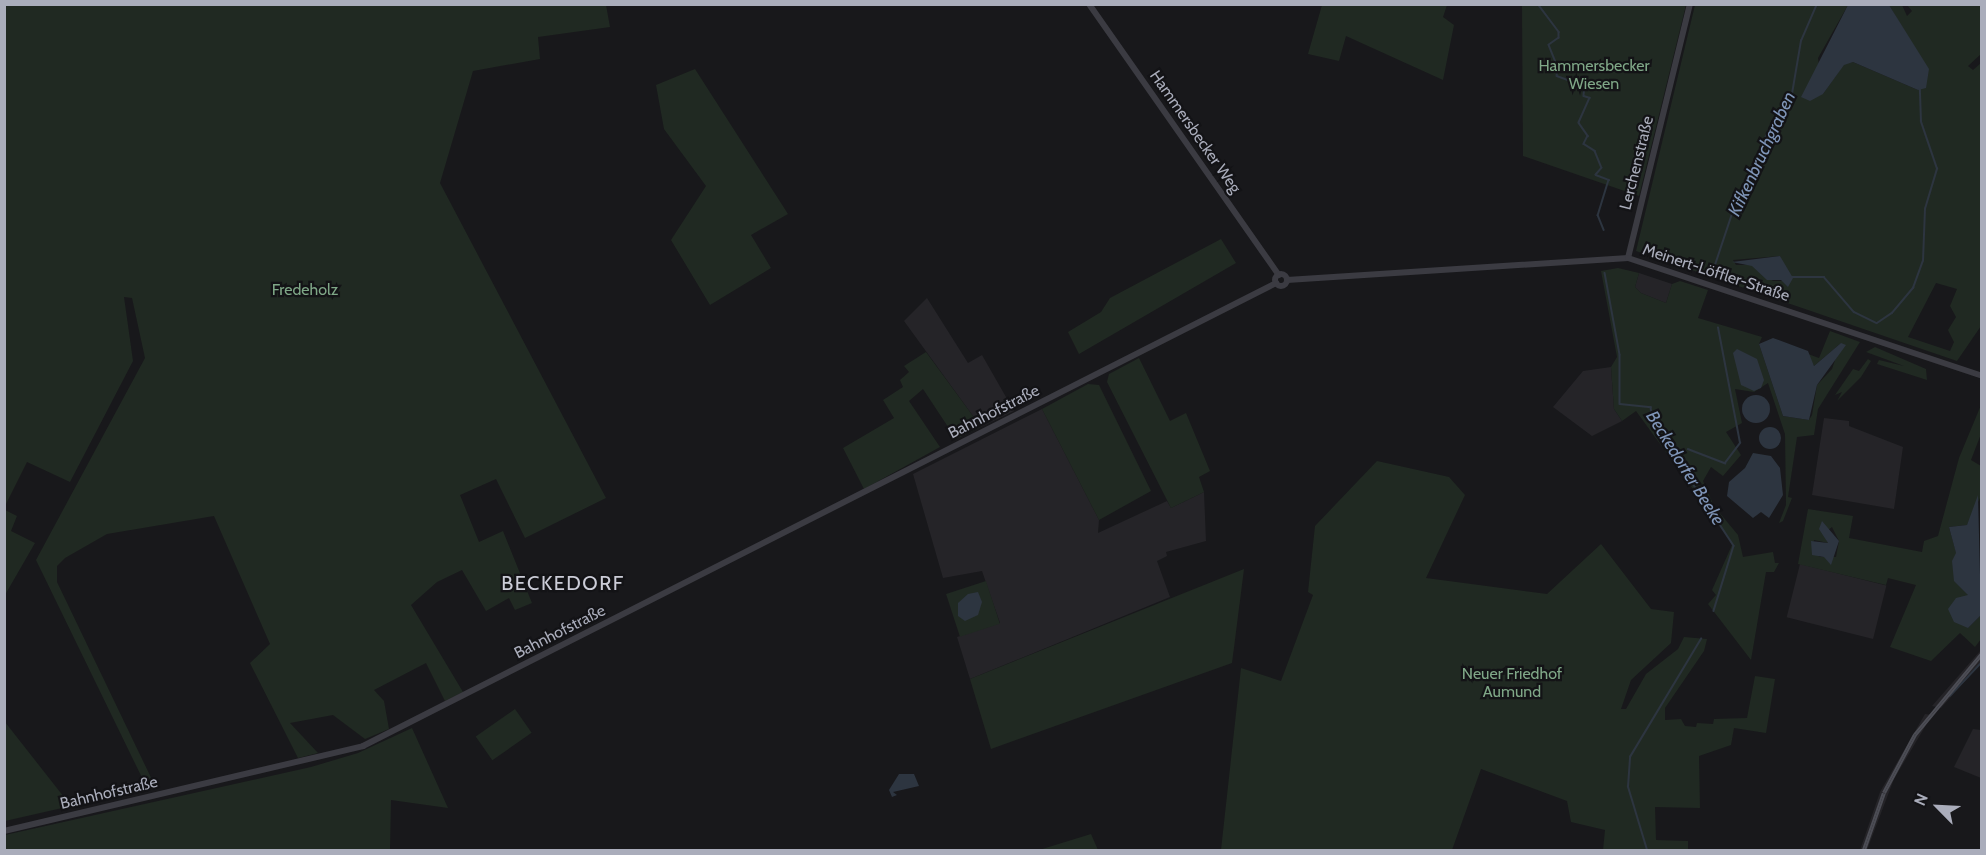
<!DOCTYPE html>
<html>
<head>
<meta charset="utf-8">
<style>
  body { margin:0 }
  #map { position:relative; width:1986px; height:855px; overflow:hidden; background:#18181b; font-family:Cabin,sans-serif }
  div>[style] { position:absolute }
  .built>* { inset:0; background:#252428; transform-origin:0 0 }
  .green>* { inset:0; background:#202922; transform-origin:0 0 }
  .water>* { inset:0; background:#2d3540 }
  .round { border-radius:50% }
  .stream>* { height:1.5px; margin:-0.75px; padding:0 0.75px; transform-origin:0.75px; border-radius:0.75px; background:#2d3540 }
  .minor>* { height:6px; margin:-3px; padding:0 3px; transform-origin:3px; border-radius:3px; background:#3b3b42 }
  .minor>.ring { margin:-3px; padding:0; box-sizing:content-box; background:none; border:6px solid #3b3b42; border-radius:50% }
  .rail>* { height:4px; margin-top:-2px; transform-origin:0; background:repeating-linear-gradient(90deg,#131316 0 4.5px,#4c4d55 0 9px); box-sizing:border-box; border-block:2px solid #4c4d55 }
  span { translate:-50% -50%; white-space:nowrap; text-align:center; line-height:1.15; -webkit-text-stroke:4.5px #131316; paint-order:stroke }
  .park-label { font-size:16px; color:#7fa787 }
  .street-label { font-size:16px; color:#aaadbb }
  .water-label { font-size:18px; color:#7f95b8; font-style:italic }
  .quarter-label { font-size:20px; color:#cbccd7; letter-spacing:1.5px }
  .frame { position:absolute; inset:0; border:6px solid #aaadbb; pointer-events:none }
  .north { position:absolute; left:1908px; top:777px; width:60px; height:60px; -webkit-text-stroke:4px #131316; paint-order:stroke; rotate:294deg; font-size:16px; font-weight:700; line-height:24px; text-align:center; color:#aaadbb }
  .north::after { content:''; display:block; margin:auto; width:21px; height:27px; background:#aaadbb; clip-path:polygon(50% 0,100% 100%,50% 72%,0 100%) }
</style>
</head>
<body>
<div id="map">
  <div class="built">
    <i style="clip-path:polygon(1639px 273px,1672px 284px,1666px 303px,1641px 293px,1635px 287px)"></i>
    <i style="clip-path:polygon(927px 298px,968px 363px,982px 355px,1014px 411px,981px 427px,904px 321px)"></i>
    <i style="clip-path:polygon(1611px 367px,1614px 409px,1622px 421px,1592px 436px,1553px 407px,1583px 371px)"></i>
    <i style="clip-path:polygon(1042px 409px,1099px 520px,1098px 533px,1167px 501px,1171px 508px,1204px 492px,1206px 541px,1166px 552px,1167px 556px,1157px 561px,1170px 597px,970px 679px,957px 637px,1000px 623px,982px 571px,943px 578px,913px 474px)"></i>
    <i style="clip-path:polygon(1824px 418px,1849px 421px,1849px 426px,1903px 447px,1894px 509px,1812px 495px)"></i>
    <i style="left:1800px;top:564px;width:89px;height:55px;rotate:14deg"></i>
    <i style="clip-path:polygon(1981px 650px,1981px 663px,1941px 708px,1932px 706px)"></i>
    <i style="clip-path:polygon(1925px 714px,1932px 715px,1894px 779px,1867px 850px,1860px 850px,1880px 792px)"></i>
    <i style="clip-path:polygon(1973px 729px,1981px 730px,1981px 778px,1954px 767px)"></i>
  </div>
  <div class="green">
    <i style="clip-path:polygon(5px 5px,606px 5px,610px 27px,538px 37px,540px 59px,473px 71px,440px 183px,606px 498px,525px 538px,496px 479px,460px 495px,479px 542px,503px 531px,532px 603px,515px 610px,509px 598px,486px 611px,462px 570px,437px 582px,411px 605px,463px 692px,445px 701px,426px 663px,374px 690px,384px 701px,389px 729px,365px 739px,333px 715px,290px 723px,318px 753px,298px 758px,250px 663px,270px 644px,214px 516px,107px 534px,65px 558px,57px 566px,57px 582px,156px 788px,148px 790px,36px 560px,145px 358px,132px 298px,124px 297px,133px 361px,70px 482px,27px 462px,5px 506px)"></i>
    <i style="clip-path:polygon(1322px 5px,1447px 5px,1443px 17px,1454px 25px,1443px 80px,1346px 36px,1339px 61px,1308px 54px)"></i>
    <i style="clip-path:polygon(1522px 5px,1686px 5px,1639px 196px,1523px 156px)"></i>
    <i style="clip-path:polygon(evenodd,1695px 5px,1848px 5px,1818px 58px,1823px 94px,1844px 64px,1853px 62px,1918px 90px,1920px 58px,1889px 5px,1902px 5px,1907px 16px,1912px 11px,1907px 5px,1981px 5px,1981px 54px,1968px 66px,1973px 70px,1981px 63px,1981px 326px,1957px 361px,1636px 251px,1695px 5px,1780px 256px,1789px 281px,1773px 281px,1752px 265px,1736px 265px,1733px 260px,1780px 256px,1695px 5px,1936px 283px,1957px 289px,1950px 306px,1956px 317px,1948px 330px,1954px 342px,1950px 351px,1908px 337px,1936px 283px)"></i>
    <i style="clip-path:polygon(695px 69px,788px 214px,751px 235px,771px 268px,710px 305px,671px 240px,706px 186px,664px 129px,656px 85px)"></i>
    <i style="clip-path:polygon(1221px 239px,1236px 263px,1079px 354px,1068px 332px,1101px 312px,1110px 298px)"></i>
    <i style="clip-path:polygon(1618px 268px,1639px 273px,1635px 287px,1641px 293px,1666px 303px,1672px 284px,1680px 281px,1708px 290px,1698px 318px,1762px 337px,1759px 344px,1783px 416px,1809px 420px,1812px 415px,1817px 385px,1832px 369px,1841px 343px,1814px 366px,1808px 354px,1819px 358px,1830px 331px,1860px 342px,1818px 409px,1814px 435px,1797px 437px,1788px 497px,1792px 498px,1783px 521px,1779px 523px,1786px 505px,1785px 434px,1768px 383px,1754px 392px,1735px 389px,1742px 423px,1726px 432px,1741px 455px,1723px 476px,1711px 467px,1703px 481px,1714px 506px,1738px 535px,1743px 557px,1773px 552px,1775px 563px,1779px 563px,1774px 572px,1766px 572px,1751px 660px,1708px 604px,1716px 595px,1712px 590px,1732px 545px,1728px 537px,1636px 411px,1622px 421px,1614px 409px,1611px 367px,1617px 357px,1601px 271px)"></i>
    <i style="clip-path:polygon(1875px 347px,1926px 369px,1927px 380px,1877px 364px,1879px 360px,1904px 366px,1866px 352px)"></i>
    <i style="clip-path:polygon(926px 352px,981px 427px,956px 439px,923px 389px,909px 401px,940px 447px,864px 489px,843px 448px,894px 418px,883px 400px,903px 387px,900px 380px,909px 372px,904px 366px)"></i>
    <i style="clip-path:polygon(1139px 358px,1170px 421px,1186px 413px,1210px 471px,1199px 477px,1204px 492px,1171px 508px,1107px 382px,1109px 374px)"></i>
    <i style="clip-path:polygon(1868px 359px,1871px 361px,1861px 377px,1837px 401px,1842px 392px,1835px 395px,1853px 369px,1859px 371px)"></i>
    <i style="clip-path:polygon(1088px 384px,1099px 385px,1151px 491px,1099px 520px,1042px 409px)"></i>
    <i style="clip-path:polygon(evenodd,1981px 405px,1981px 434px,1971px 460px,1981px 466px,1981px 496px,1967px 525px,1949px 527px,1968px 595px,1968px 628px,1981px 615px,1981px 639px,1975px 647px,1960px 633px,1931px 661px,1890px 647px,1916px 585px,1888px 578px,1886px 585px,1798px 564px,1808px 509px,1853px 516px,1849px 538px,1922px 552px,1924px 541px,1938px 536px,1959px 458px,1981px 405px,1832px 527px,1839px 541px,1836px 557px,1820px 557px,1812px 551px,1814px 540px,1828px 543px,1823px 534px,1832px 527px)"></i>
    <i style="clip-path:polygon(1377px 461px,1449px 477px,1465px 495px,1426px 578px,1547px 594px,1601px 544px,1651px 609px,1674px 612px,1671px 643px,1631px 680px,1621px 709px,1626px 709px,1646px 674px,1678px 649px,1684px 637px,1707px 639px,1704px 651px,1665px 708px,1665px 720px,1681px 719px,1685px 726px,1696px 727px,1697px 723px,1713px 724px,1714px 719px,1747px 718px,1755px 676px,1775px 679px,1766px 733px,1734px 728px,1731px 745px,1699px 756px,1700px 808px,1655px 807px,1656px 840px,1688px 841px,1688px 850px,1603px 850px,1605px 830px,1571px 822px,1567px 801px,1481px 769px,1452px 850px,1221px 850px,1241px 668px,1281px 681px,1313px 595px,1308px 592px,1315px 526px)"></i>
    <i style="clip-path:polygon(5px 510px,17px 516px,11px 531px,35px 543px,5px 595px)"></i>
    <i style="clip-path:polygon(1244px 569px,1232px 663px,991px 749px,970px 679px)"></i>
    <i style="left:986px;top:581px;width:45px;height:42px;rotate:72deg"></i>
    <i style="left:515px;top:709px;width:29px;height:48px;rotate:55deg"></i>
    <i style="clip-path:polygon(4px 722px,5px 722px,71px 806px,5px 821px)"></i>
    <i style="clip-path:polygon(412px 728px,448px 808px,391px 800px,390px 850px,5px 850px,5px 835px,311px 767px,358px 753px)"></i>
    <i style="clip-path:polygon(1091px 834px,1098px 850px,1039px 850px)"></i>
  </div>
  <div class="water">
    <i style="clip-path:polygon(1848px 5px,1889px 5px,1929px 69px,1926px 88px,1918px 90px,1853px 62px,1844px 65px,1823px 94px,1810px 101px,1801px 97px)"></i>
    <i style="clip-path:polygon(1780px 256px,1793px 278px,1788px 287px,1781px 280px,1767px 280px,1752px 266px,1732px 262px)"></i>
    <i style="clip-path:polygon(1773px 338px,1808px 351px,1814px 366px,1841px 343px,1846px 345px,1817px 385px,1809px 420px,1783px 416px,1759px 344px)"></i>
    <i style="clip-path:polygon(1737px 349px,1757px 359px,1764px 380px,1761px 388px,1754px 391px,1741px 385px,1733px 353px)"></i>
    <i class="round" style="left:1742px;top:395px;width:28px;height:28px"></i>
    <i class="round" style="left:1759px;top:427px;width:22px;height:22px"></i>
    <i style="clip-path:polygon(1753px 453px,1771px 456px,1780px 468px,1783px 495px,1769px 518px,1761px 512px,1753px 518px,1727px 496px,1729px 482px,1745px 468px)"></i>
    <i style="clip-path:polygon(1978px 495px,1981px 615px,1968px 628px,1954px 622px,1948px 609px,1956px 598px,1968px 595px,1954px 581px,1952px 561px,1956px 553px,1949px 527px,1967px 525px)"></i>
    <i style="clip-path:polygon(1822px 521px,1839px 541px,1831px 565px,1824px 557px,1812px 555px,1811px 541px,1828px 543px,1819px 529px)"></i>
    <i style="clip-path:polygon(978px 592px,982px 602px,978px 615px,965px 621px,958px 616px,958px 603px,968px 594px)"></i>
    <i style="clip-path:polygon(899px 774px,914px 774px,919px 786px,893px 792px,897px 795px,892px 797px,889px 790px)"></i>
  </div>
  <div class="stream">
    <i style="left:1538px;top:4px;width:35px;rotate:53deg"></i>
    <i style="left:1559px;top:32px;width:6px;rotate:90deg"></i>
    <i style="left:1559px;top:38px;width:12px;rotate:145deg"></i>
    <i style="left:1549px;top:45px;width:24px;rotate:68deg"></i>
    <i style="left:1558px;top:67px;width:9px;rotate:96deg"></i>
    <i style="left:1557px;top:76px;width:30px;rotate:20deg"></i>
    <i style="left:1585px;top:86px;width:10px;rotate:96deg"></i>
    <i style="left:1584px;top:96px;width:6px;rotate:18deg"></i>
    <i style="left:1590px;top:98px;width:27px;rotate:114deg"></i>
    <i style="left:1579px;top:123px;width:16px;rotate:55deg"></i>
    <i style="left:1588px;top:136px;width:9px;rotate:117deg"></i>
    <i style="left:1584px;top:144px;width:13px;rotate:32deg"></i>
    <i style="left:1595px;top:151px;width:18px;rotate:68deg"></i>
    <i style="left:1602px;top:168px;width:9px;rotate:131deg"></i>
    <i style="left:1596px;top:175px;width:14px;rotate:21deg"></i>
    <i style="left:1609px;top:180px;width:37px;rotate:107deg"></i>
    <i style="left:1598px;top:215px;width:16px;rotate:68deg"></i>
    <i style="left:1714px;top:268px;width:73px;rotate:-71.6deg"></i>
    <i style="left:1737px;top:199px;width:84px;rotate:-65.3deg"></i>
    <i style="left:1772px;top:123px;width:35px;rotate:-55deg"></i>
    <i style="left:1792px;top:94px;width:54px;rotate:-80.4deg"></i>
    <i style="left:1801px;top:41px;width:40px;rotate:-66.6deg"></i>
    <i style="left:1605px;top:273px;width:83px;rotate:79.6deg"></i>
    <i style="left:1620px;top:355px;width:49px;rotate:90deg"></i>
    <i style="left:1620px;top:404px;width:31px;rotate:6deg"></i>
    <i style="left:1651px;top:407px;width:16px;rotate:83deg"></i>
    <i style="left:1653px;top:423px;width:147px;rotate:56.6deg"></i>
    <i style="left:1734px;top:546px;width:68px;rotate:107.1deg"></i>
    <i style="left:1791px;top:277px;width:33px"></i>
    <i style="left:1824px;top:277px;width:46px;rotate:49.4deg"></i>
    <i style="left:1854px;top:312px;width:25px;rotate:26deg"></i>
    <i style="left:1877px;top:323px;width:18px;rotate:-34deg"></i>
    <i style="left:1892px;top:313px;width:33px;rotate:-50deg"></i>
    <i style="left:1913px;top:288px;width:29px;rotate:-70deg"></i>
    <i style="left:1923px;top:261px;width:52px;rotate:-87.8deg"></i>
    <i style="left:1925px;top:209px;width:42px;rotate:-73.3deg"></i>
    <i style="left:1937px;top:169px;width:50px;rotate:-108.8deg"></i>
    <i style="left:1921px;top:122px;width:32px;rotate:-92deg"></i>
    <i style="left:1688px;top:449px;width:40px;rotate:21deg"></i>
    <i style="left:1725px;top:463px;width:25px;rotate:-53deg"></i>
    <i style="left:1740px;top:443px;width:117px;rotate:-100.8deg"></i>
    <i style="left:1950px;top:696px;width:47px;rotate:-46.7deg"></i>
    <i style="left:1647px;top:850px;width:66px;rotate:-106.8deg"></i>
    <i style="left:1628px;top:787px;width:30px;rotate:-86deg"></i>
    <i style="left:1630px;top:757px;width:138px;rotate:-59deg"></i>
  </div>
  <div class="minor">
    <i style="left:1089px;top:4px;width:331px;rotate:55deg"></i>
    <i style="left:1628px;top:258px;width:261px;rotate:-76.3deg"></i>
    <i class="ring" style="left:1275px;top:274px;width:6px;height:6px"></i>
    <i style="left:1287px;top:280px;width:342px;rotate:-3.7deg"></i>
    <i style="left:1628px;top:258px;width:373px;rotate:18.4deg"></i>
    <i style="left:4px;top:831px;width:369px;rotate:-13.3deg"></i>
    <i style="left:363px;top:746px;width:1024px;rotate:-26.89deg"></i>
  </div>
  <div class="rail">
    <i style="left:1864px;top:850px;width:60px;rotate:-70.7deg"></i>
    <i style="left:1884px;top:793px;width:66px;rotate:-61.9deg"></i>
    <i style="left:1915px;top:735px;width:105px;rotate:-50.4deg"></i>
  </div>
  <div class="park-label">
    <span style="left:1594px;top:75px">Hammersbecker<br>Wiesen</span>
    <span style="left:305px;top:290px">Fredeholz</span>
    <span style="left:1512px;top:683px">Neuer Friedhof<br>Aumund</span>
  </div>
  <div class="street-label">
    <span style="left:1195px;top:132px;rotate:55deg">Hammersbecker Weg</span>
    <span style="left:1637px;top:163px;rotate:-76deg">Lerchenstraße</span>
    <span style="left:1716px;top:273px;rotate:18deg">Meinert-Löffler-Straße</span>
    <span style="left:994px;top:412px;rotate:-27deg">Bahnhofstraße</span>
    <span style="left:560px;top:632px;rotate:-27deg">Bahnhofstraße</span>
    <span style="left:109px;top:793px;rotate:-13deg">Bahnhofstraße</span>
  </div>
  <div class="water-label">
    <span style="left:1762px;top:154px;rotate:-65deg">Kifkenbruchgraben</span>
    <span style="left:1685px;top:468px;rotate:58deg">Beckedorfer Beeke</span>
  </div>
  <div class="quarter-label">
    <span style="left:563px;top:583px">BECKEDORF</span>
  </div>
  <div class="frame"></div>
  <div class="north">N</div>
</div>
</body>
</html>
